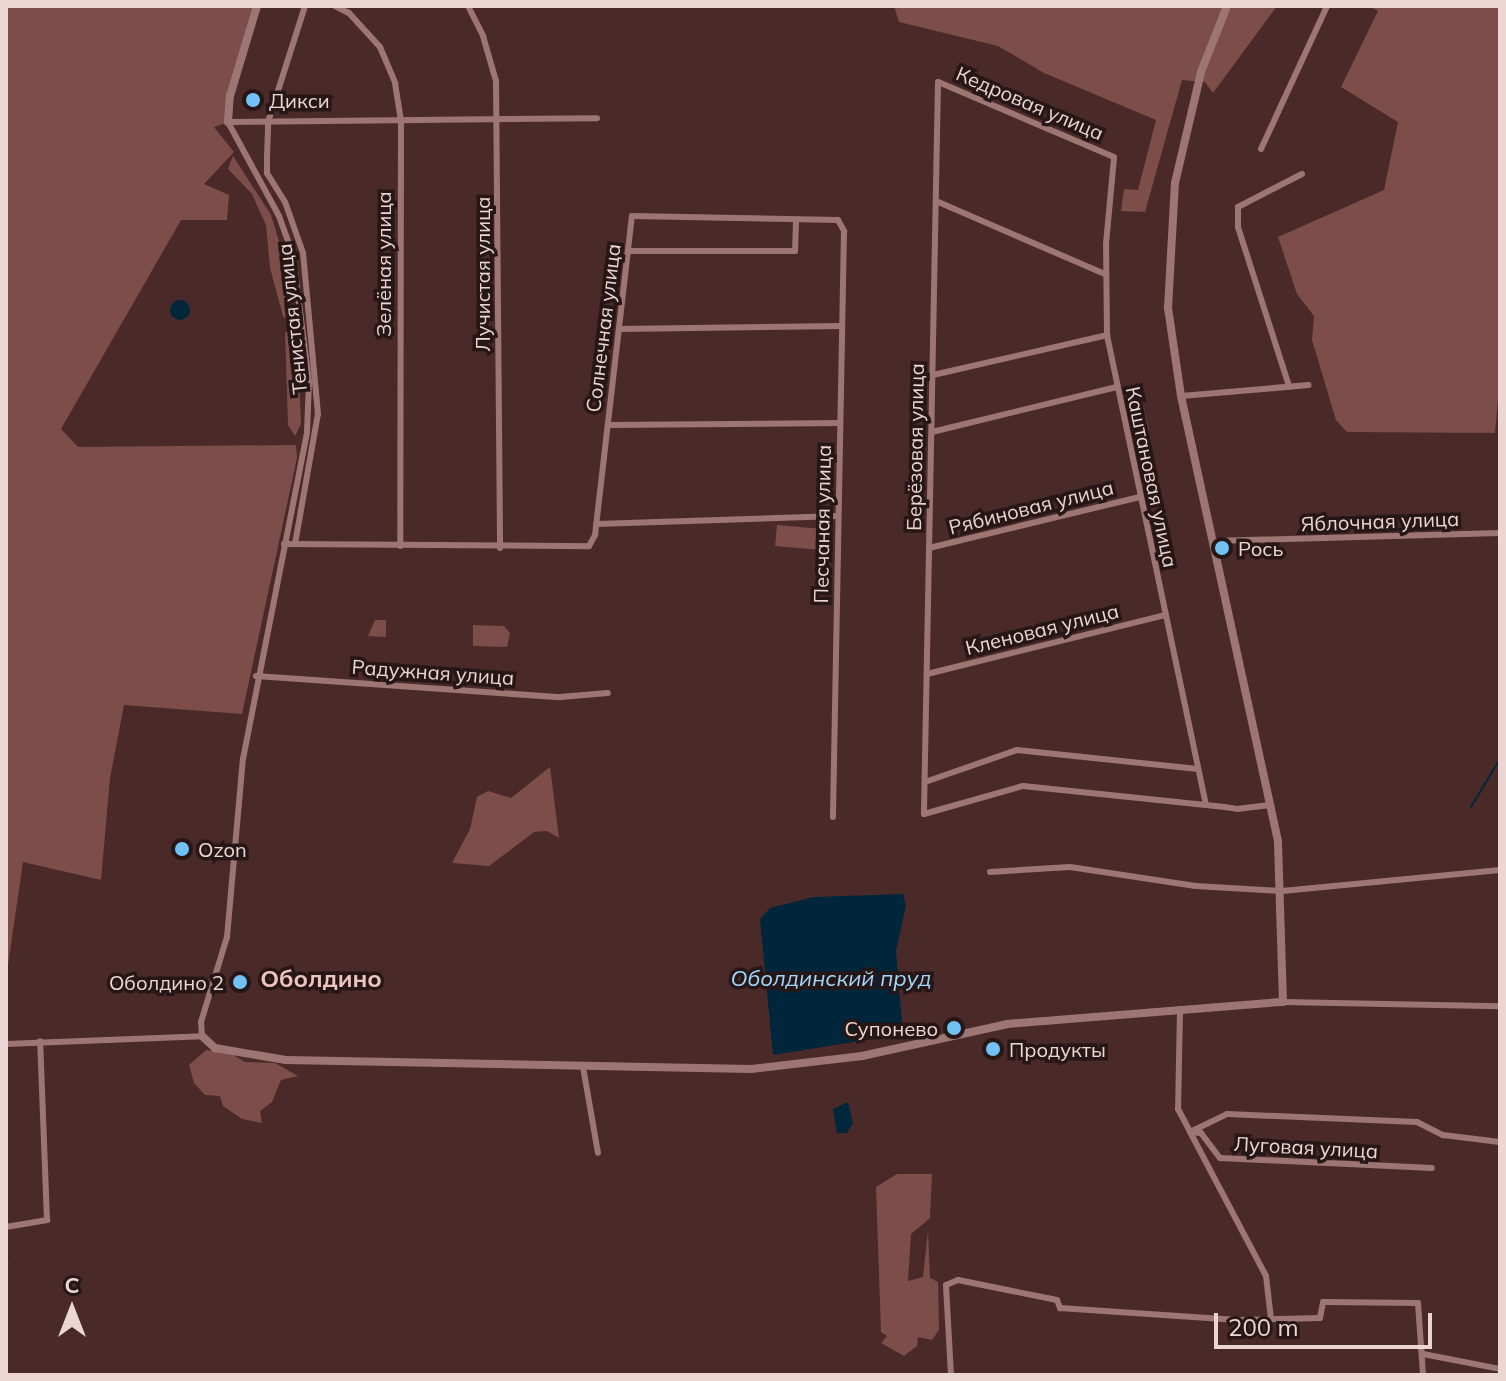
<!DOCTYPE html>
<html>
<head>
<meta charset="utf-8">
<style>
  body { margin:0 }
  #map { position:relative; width:1506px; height:1381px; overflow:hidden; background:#4a2a28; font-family:Mulish,sans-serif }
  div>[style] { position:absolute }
  .green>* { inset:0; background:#7c4d49; transform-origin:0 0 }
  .water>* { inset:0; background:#00263c }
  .round { border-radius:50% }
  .stream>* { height:2px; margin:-1px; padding:0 1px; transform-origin:1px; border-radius:1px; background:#00263c }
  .minor>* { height:6px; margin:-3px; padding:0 3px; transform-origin:3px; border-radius:3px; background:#9d7673 }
  .tertiary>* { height:8px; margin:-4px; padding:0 4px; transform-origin:4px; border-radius:4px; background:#9d7673 }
  .dots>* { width:22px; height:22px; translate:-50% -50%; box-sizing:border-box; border:4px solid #261716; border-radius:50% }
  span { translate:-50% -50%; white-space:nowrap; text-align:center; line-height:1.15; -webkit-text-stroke:7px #261716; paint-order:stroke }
  .poi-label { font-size:20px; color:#ebd6d3 }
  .left { translate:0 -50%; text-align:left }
  .right { translate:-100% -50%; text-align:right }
  .street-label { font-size:20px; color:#ebd6d3 }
  .water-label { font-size:22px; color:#a1d7fc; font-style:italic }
  .quarter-label { font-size:24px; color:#eec4c0; font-weight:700 }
  .frame { position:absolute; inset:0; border:8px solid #ebd6d3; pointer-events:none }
  .north { position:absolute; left:32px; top:1269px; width:80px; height:80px; -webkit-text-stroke:6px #261716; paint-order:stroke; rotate:0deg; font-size:22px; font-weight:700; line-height:32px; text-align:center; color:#ebd6d3 }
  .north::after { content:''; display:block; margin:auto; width:28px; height:36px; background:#ebd6d3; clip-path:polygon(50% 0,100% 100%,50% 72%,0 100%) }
  .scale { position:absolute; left:1214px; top:1313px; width:218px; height:36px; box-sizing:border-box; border:4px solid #ebd6d3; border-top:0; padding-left:10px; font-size:24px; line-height:28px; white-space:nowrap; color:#ebd6d3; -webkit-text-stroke:6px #261716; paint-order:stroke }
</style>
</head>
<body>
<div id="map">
  <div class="green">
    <i style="clip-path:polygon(6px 6px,257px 6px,230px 96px,228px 122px,214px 127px,234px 152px,204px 184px,229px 195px,227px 220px,181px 220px,61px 429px,78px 447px,296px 445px,297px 458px,242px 714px,124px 705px,110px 778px,101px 880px,23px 862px,6px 979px)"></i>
    <i style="clip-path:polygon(894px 6px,1277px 6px,1213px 93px,1205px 82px,1182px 80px,1145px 212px,1121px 211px,1124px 189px,1138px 190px,1156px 120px,1044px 73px,998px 46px,899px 22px)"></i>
    <i style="clip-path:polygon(1369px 6px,1500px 6px,1500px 377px,1495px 433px,1347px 432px,1336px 420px,1312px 340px,1314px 316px,1297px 294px,1278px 237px,1384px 190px,1398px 122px,1341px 87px,1378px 11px)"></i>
    <i style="clip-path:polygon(233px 156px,271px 215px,284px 258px,290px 323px,283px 316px,270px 268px,266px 225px,252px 194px,228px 169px)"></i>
    <i style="clip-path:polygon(285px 332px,294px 334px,298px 348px,301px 424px,295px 436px,288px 425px)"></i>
    <i style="left:1142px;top:401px;width:30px;height:16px;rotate:76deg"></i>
    <i style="left:777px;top:525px;width:43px;height:21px;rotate:5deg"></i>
    <i style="clip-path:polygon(375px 620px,386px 620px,386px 637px,368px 636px)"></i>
    <i style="clip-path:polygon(473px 625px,504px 626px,510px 633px,507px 647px,473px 646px)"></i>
    <i style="clip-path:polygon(550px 767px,559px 838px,547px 831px,534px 832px,489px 866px,452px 863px,470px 829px,477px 797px,488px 791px,511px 798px)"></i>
    <i style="clip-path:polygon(206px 1050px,230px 1053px,245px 1062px,275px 1063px,298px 1076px,281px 1080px,272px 1102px,260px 1111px,262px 1123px,242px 1119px,223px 1106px,220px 1096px,205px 1095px,194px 1083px,189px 1065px)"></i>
    <i style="clip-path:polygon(897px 1174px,932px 1174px,930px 1218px,911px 1234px,908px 1281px,923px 1277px,928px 1231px,930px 1278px,938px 1282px,939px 1330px,932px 1340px,918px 1337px,917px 1346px,904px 1356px,881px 1343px,887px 1336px,881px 1332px,876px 1187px)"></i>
    <i style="left:6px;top:1260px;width:5px;height:115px;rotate:53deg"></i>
  </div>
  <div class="water">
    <i class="round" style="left:170px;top:300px;width:20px;height:20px"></i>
    <i style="clip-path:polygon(903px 894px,906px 905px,896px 951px,903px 1034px,773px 1055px,760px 919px,770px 908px,814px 897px)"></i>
    <i style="clip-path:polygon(848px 1102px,853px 1123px,847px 1133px,837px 1133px,833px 1109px)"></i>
  </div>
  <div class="stream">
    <i style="left:1471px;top:807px;width:56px;rotate:-58.9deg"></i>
  </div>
  <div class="minor">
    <i style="left:335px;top:6px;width:16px;rotate:27deg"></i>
    <i style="left:349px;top:13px;width:46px;rotate:47.6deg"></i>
    <i style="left:380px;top:47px;width:39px;rotate:67deg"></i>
    <i style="left:395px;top:83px;width:37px;rotate:81deg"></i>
    <i style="left:401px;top:120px;width:426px;rotate:90.1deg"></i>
    <i style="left:468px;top:6px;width:34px;rotate:63deg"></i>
    <i style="left:483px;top:36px;width:47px;rotate:73.9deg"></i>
    <i style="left:496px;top:81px;width:467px;rotate:89.5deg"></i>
    <i style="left:1261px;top:149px;width:157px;rotate:-65.2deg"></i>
    <i style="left:936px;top:201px;width:184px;rotate:23.4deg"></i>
    <i style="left:628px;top:251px;width:167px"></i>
    <i style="left:795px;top:251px;width:31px;rotate:-88deg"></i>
    <i style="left:619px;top:329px;width:223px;rotate:-0.8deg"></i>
    <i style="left:933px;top:375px;width:179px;rotate:-12.9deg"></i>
    <i style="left:1289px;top:386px;width:167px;rotate:-107.8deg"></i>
    <i style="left:1238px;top:227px;width:20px;rotate:-90deg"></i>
    <i style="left:1238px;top:207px;width:72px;rotate:-27.3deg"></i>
    <i style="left:1181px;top:396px;width:128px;rotate:-4.9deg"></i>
    <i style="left:608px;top:425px;width:232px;rotate:-0.5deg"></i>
    <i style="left:932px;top:432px;width:189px;rotate:-13.7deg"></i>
    <i style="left:597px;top:524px;width:241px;rotate:-1.9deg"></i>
    <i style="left:1213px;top:541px;width:287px;rotate:-1.6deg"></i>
    <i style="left:284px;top:544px;width:305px;rotate:0.4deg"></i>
    <i style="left:589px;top:546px;width:13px;rotate:-61deg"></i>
    <i style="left:595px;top:535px;width:321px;rotate:-83.4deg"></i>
    <i style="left:632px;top:216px;width:206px;rotate:1.1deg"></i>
    <i style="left:838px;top:220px;width:13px;rotate:61deg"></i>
    <i style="left:844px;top:231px;width:586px;rotate:91.08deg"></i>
    <i style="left:295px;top:544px;width:132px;rotate:-80deg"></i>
    <i style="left:318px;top:414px;width:162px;rotate:-95.3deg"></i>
    <i style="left:303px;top:253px;width:54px;rotate:-109.4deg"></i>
    <i style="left:285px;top:202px;width:34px;rotate:-122deg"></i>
    <i style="left:267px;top:173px;width:16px;rotate:-90deg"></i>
    <i style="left:267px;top:157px;width:35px;rotate:-88deg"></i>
    <i style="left:268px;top:122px;width:122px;rotate:-72.3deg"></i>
    <i style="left:929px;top:548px;width:217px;rotate:-13.6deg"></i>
    <i style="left:927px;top:674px;width:245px;rotate:-13.9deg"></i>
    <i style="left:256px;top:676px;width:305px;rotate:4deg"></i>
    <i style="left:560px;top:697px;width:48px;rotate:-4.8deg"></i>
    <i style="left:925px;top:782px;width:97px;rotate:-19.2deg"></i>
    <i style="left:1017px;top:750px;width:182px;rotate:6deg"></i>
    <i style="left:1206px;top:805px;width:480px;rotate:-101.9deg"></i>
    <i style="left:1107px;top:335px;width:91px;rotate:-90.6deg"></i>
    <i style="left:1106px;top:244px;width:87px;rotate:-84.7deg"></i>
    <i style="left:1114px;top:157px;width:191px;rotate:-156.9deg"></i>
    <i style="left:938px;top:82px;width:732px;rotate:91.1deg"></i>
    <i style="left:924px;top:814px;width:103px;rotate:-15.8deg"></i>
    <i style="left:1023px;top:786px;width:155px;rotate:5.9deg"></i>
    <i style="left:1177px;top:802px;width:29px;rotate:6deg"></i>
    <i style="left:1206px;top:805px;width:19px;rotate:6deg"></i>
    <i style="left:1225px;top:807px;width:12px;rotate:9deg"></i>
    <i style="left:1237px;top:809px;width:33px;rotate:-7deg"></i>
    <i style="left:990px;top:872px;width:80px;rotate:-3.6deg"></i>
    <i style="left:1070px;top:867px;width:127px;rotate:8.6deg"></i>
    <i style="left:1196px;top:886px;width:86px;rotate:3.3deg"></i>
    <i style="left:1282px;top:891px;width:219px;rotate:-5.5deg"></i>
    <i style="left:1283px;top:1002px;width:217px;rotate:1.1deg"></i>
    <i style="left:1180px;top:1009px;width:100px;rotate:91.1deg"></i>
    <i style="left:1178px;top:1109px;width:26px;rotate:62deg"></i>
    <i style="left:1190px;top:1132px;width:11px;rotate:5deg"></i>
    <i style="left:1201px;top:1133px;width:31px;rotate:53deg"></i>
    <i style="left:1220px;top:1158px;width:212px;rotate:2.7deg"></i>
    <i style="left:6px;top:1044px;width:196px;rotate:-2.3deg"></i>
    <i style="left:202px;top:1036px;width:14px;rotate:-94deg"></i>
    <i style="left:201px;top:1022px;width:89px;rotate:-73deg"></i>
    <i style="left:227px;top:937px;width:179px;rotate:-84.9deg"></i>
    <i style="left:243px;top:759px;width:333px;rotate:-78.9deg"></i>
    <i style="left:307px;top:432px;width:50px;rotate:-87.7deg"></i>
    <i style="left:309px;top:382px;width:128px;rotate:-97.2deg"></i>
    <i style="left:293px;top:255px;width:41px;rotate:-109.7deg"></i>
    <i style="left:279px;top:216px;width:107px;rotate:-118.5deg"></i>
    <i style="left:228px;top:122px;width:369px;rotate:-0.6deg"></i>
    <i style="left:583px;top:1067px;width:87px;rotate:80.1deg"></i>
    <i style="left:6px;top:1227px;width:42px;rotate:-9.7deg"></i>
    <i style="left:47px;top:1220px;width:179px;rotate:-92.2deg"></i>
    <i style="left:1271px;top:1319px;width:43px;rotate:-96.6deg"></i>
    <i style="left:1266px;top:1276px;width:163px;rotate:-117.8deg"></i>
    <i style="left:1190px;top:1132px;width:41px;rotate:-25.9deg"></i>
    <i style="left:1227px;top:1114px;width:190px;rotate:2.4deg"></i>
    <i style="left:1417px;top:1122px;width:29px;rotate:27deg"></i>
    <i style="left:1443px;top:1135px;width:57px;rotate:7deg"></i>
    <i style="left:1423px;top:1354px;width:78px;rotate:11deg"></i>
    <i style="left:951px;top:1375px;width:90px;rotate:-93.2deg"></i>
    <i style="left:946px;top:1285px;width:13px;rotate:-23deg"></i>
    <i style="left:958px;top:1280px;width:101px;rotate:11.4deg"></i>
    <i style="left:1057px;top:1300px;width:9px;rotate:69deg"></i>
    <i style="left:1060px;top:1308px;width:178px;rotate:3.9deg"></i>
    <i style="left:1238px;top:1320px;width:82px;rotate:-1.4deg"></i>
    <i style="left:1320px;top:1318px;width:16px;rotate:-79deg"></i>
    <i style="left:1323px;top:1302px;width:95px;rotate:0.6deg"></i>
    <i style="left:1418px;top:1303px;width:72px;rotate:86deg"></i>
  </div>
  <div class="tertiary">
    <i style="left:228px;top:122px;width:26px;rotate:-86deg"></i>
    <i style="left:230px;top:96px;width:94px;rotate:-73.3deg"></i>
    <i style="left:202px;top:1036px;width:18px;rotate:43deg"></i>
    <i style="left:215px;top:1048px;width:72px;rotate:9.6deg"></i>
    <i style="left:286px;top:1060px;width:465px;rotate:1.1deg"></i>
    <i style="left:751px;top:1069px;width:112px;rotate:-6.7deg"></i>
    <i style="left:862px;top:1056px;width:148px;rotate:-12.4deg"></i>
    <i style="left:1007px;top:1024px;width:277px;rotate:-4.6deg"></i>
    <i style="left:1283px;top:1002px;width:161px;rotate:-91.8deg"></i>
    <i style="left:1278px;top:841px;width:455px;rotate:-102.3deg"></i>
    <i style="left:1181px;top:396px;width:89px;rotate:-98.4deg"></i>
    <i style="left:1168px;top:308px;width:125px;rotate:-86.8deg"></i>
    <i style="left:1175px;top:183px;width:114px;rotate:-76.8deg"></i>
    <i style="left:1201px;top:72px;width:71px;rotate:-68.5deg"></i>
  </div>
  <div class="dots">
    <i style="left:253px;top:100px;background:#72c1f5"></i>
    <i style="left:1222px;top:548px;background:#72c1f5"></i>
    <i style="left:182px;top:849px;background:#72c1f5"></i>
    <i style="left:240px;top:982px;background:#72c1f5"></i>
    <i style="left:954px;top:1028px;background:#72c1f5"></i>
    <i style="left:993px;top:1049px;background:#72c1f5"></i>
  </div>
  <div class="poi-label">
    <span class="left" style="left:269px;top:100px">Дикси</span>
    <span class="left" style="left:1238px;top:548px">Рось</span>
    <span class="left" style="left:198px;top:849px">Ozon</span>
    <span class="right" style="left:224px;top:982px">Оболдино 2</span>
    <span class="right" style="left:938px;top:1028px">Супонево</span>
    <span class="left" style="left:1009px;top:1049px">Продукты</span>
  </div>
  <div class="street-label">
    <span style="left:1030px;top:103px;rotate:23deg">Кедровая улица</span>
    <span style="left:383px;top:264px;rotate:-90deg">Зелёная улица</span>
    <span style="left:482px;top:274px;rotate:-90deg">Лучистая улица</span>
    <span style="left:292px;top:319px;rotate:-96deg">Тенистая улица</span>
    <span style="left:603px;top:328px;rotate:-83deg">Солнечная улица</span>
    <span style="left:915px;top:447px;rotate:-89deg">Берёзовая улица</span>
    <span style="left:1152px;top:477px;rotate:78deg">Каштановая улица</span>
    <span style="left:1031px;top:507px;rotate:-14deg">Рябиновая улица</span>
    <span style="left:1380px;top:521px;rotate:-2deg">Яблочная улица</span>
    <span style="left:822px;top:524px;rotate:-89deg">Песчаная улица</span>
    <span style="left:1042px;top:629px;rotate:-14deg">Кленовая улица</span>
    <span style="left:433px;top:672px;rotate:4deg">Радужная улица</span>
    <span style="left:1306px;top:1147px;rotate:3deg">Луговая улица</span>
  </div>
  <div class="water-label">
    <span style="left:831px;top:979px">Оболдинский пруд</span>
  </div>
  <div class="quarter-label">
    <span style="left:321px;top:979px">Оболдино</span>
  </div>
  <div class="frame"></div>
  <div class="north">С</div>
  <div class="scale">200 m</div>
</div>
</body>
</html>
